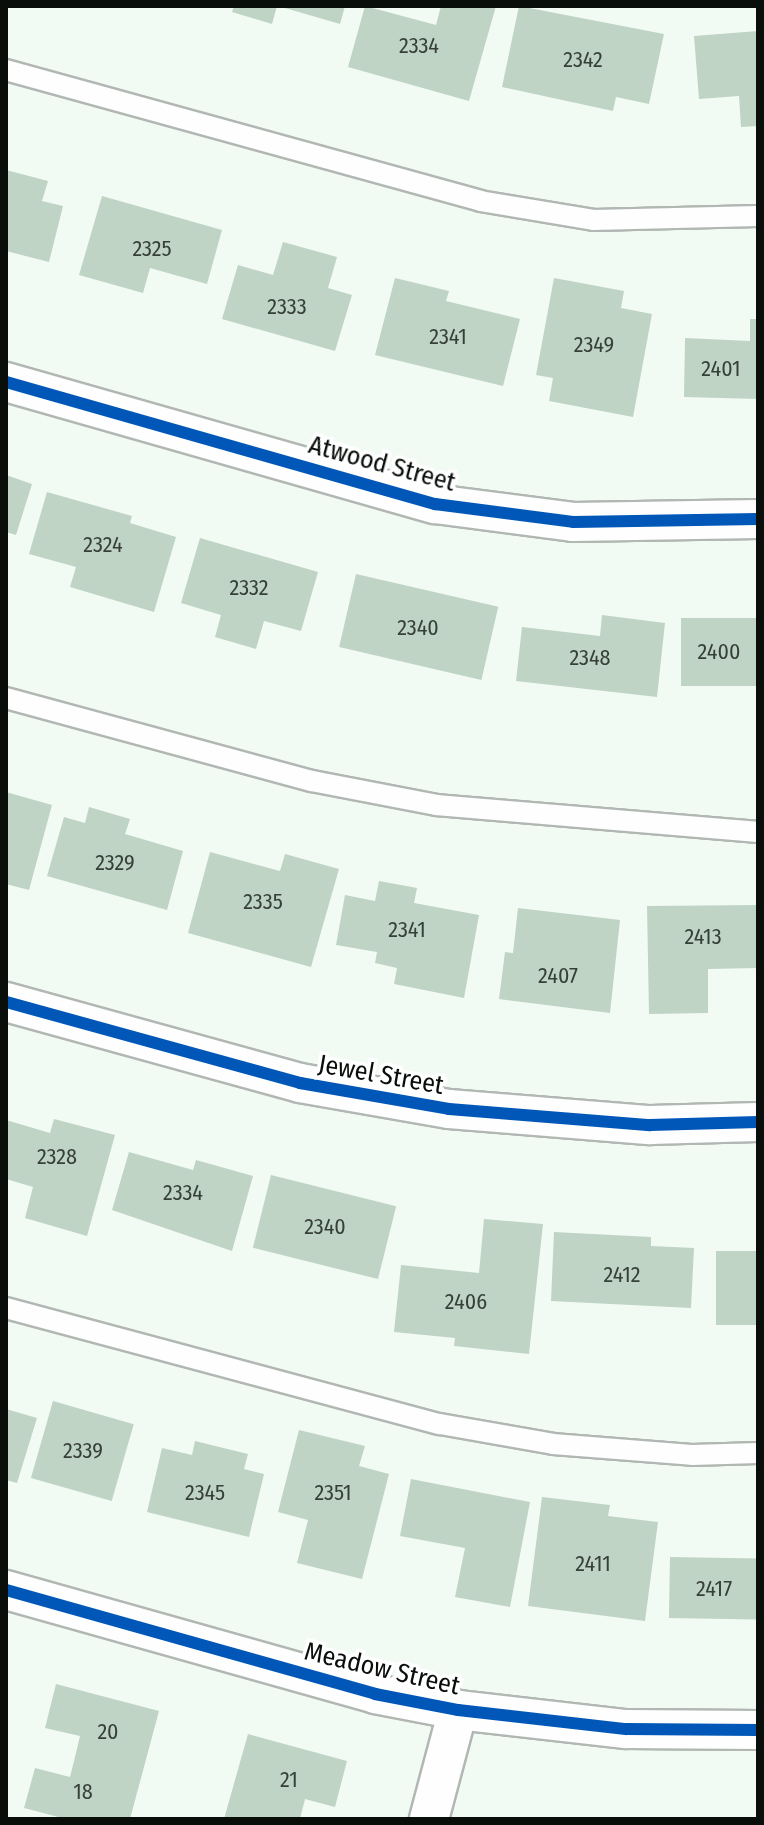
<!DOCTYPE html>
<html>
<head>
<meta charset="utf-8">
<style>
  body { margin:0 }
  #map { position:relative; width:764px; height:1825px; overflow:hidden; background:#f2faf4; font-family:"Fira Sans Condensed",sans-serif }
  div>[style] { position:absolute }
  .building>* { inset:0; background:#bfd4c4; transform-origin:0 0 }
  .roads { filter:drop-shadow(2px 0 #b1b7b3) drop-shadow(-2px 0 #b1b7b3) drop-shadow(0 2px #b1b7b3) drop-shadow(0 -2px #b1b7b3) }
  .lane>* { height:20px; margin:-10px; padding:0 10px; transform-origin:10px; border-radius:10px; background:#fdfefd }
  .street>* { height:38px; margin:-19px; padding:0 19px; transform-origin:19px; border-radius:19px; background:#fdfefd }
  .cycleway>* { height:12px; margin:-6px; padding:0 6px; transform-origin:6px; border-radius:6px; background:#0057b8 }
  span { translate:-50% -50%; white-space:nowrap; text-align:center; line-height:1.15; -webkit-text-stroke:7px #fff; paint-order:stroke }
  .number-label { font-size:22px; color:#364038 }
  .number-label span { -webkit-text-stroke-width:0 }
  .street-label { font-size:26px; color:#090e0a }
  .frame { position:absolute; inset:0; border:8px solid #090e0a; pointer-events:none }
</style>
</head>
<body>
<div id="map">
  <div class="building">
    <i style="clip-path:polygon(234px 6px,277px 6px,272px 24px,232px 12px)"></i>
    <i style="clip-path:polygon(278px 6px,345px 6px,340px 24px)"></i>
    <i style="clip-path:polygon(365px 6px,436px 25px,441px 6px,496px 6px,469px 101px,348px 67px)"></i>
    <i style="clip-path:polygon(519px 6px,664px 34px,649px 104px,616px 97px,613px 111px,502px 87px)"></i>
    <i style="clip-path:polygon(758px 31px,758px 126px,741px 127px,739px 96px,699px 99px,694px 36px)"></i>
    <i style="clip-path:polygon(6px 170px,48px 181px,42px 201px,63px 206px,49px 262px,6px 251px)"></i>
    <i style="clip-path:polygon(102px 196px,222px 230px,207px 284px,150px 268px,143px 293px,79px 275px)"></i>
    <i style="clip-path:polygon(283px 242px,337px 257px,328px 288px,352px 295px,335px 351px,222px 319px,238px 265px,273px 275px)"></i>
    <i style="clip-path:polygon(395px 278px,449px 291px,446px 301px,520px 319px,503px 386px,375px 355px)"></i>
    <i style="clip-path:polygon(554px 278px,624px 291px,621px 308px,652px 314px,633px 417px,549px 401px,553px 378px,536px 375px)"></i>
    <i style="clip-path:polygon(750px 319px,758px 319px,758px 399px,684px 397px,685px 338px,750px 341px)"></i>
    <i style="clip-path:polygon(6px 475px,32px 484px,16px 535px,6px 532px)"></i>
    <i style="clip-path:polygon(47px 492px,132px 516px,130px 523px,176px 537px,154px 612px,70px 587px,76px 567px,29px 554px)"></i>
    <i style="clip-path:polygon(200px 538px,318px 572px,301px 631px,264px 621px,256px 649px,215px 637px,221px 615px,181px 603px)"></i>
    <i style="left:356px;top:574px;width:146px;height:75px;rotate:13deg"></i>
    <i style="clip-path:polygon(602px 615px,665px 623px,657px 697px,516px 681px,522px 627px,600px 636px)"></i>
    <i style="left:681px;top:618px;width:77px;height:68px"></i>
    <i style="clip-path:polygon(6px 792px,52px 805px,29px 890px,6px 884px)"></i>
    <i style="clip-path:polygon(89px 807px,130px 819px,125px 834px,183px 851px,167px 910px,47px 876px,64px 817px,85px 823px)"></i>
    <i style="clip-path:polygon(210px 852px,280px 871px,285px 854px,339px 869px,311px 967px,188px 933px)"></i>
    <i style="clip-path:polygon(379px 881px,417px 888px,414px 903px,479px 915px,464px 998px,394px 984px,397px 968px,375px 963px,377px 952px,336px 945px,345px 895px,375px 901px)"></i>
    <i style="clip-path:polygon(758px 905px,758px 968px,708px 969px,708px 1013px,649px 1014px,647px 906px)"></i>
    <i style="clip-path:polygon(518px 908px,620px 920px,610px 1013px,499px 999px,505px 952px,513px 953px)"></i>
    <i style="clip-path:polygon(54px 1119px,115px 1135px,87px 1236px,25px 1218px,33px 1187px,6px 1179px,6px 1120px,50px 1133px)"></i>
    <i style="clip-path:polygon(129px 1152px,193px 1170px,196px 1160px,253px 1176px,232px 1251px,112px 1210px)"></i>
    <i style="left:271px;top:1175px;width:129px;height:75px;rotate:14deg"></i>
    <i style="clip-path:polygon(484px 1219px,543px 1224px,529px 1354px,454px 1346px,455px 1338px,394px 1332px,401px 1265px,479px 1273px)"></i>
    <i style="clip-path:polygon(554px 1232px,651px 1237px,651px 1246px,694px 1248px,691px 1308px,551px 1301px)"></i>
    <i style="left:758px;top:1251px;width:74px;height:42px;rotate:90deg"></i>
    <i style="left:53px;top:1401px;width:84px;height:80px;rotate:16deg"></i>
    <i style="clip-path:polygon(6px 1409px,37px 1418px,17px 1483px,6px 1480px)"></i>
    <i style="clip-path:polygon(299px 1430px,365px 1446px,359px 1466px,389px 1474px,362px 1579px,297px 1563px,308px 1520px,278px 1512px)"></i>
    <i style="clip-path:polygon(195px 1441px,248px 1454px,244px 1469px,264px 1474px,249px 1537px,147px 1512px,162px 1448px,192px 1455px)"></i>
    <i style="clip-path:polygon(411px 1479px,530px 1502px,510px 1607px,455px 1597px,465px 1548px,400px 1536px)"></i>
    <i style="clip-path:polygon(542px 1497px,610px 1505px,608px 1516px,658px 1522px,645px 1621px,528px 1606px)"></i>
    <i style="left:670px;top:1557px;width:88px;height:61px;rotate:1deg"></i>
    <i style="clip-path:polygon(56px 1684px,159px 1711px,130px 1819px,66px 1819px,24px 1808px,35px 1768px,70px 1777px,75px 1757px,80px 1736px,45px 1728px)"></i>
    <i style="clip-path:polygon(248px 1734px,347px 1761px,335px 1807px,305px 1799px,300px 1819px,224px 1819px)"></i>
  </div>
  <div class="roads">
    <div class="lane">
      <i style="left:6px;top:70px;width:492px;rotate:15.4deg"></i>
      <i style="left:480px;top:201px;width:115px;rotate:9.5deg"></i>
      <i style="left:593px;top:220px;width:165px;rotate:-1.4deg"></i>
      <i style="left:6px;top:698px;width:317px;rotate:15.2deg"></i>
      <i style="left:312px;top:781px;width:127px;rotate:10.9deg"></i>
      <i style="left:437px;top:805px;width:322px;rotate:4.8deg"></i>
      <i style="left:6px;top:1308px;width:449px;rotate:15deg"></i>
      <i style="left:440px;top:1424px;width:115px;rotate:10deg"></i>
      <i style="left:553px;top:1444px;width:139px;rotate:4.5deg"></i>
      <i style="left:692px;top:1455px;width:66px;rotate:-1.7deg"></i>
    </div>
    <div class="street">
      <i style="left:6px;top:382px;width:446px;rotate:15.9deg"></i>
      <i style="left:435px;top:504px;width:139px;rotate:7.4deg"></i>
      <i style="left:573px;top:522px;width:185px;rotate:-0.9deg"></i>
      <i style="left:6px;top:1002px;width:305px;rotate:15.4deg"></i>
      <i style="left:300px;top:1083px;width:151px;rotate:9.9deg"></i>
      <i style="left:449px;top:1109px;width:202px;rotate:4.6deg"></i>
      <i style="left:650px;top:1125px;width:108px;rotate:-1.6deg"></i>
      <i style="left:6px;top:1590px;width:383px;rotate:15.7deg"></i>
      <i style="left:375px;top:1694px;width:85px;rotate:10.9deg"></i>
      <i style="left:458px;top:1710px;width:169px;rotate:6.5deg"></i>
      <i style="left:626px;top:1729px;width:132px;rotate:0.4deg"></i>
      <i style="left:429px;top:1819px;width:113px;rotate:-75.1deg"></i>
    </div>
  </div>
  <div class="cycleway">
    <i style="left:6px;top:382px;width:446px;rotate:15.9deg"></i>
    <i style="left:435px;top:504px;width:139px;rotate:7.4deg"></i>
    <i style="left:573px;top:522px;width:185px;rotate:-0.9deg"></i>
    <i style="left:6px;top:1002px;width:305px;rotate:15.4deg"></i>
    <i style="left:300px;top:1083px;width:151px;rotate:9.9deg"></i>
    <i style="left:449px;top:1109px;width:202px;rotate:4.6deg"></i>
    <i style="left:650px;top:1125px;width:108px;rotate:-1.6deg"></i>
    <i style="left:6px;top:1590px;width:383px;rotate:15.7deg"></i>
    <i style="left:375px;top:1694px;width:85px;rotate:10.9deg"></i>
    <i style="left:458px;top:1710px;width:169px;rotate:6.5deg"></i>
    <i style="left:626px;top:1729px;width:132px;rotate:0.4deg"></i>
  </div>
  <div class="number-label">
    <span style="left:419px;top:46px">2334</span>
    <span style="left:583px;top:60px">2342</span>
    <span style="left:152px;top:249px">2325</span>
    <span style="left:287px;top:307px">2333</span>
    <span style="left:448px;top:337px">2341</span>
    <span style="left:594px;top:345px">2349</span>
    <span style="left:721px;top:369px">2401</span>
    <span style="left:103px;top:545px">2324</span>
    <span style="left:249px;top:588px">2332</span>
    <span style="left:418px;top:628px">2340</span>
    <span style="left:719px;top:652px">2400</span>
    <span style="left:590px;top:658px">2348</span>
    <span style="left:115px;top:863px">2329</span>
    <span style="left:263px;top:902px">2335</span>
    <span style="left:407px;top:930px">2341</span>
    <span style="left:703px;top:937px">2413</span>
    <span style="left:558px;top:976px">2407</span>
    <span style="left:57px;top:1157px">2328</span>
    <span style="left:183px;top:1193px">2334</span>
    <span style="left:325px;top:1227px">2340</span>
    <span style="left:622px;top:1275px">2412</span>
    <span style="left:466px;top:1302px">2406</span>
    <span style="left:83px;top:1451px">2339</span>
    <span style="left:205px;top:1493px">2345</span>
    <span style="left:333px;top:1493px">2351</span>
    <span style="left:593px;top:1564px">2411</span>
    <span style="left:714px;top:1589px">2417</span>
    <span style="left:108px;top:1732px">20</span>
    <span style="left:289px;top:1780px">21</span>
    <span style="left:83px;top:1792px">18</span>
  </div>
  <div class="street-label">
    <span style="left:382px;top:464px;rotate:15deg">Atwood Street</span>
    <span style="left:381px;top:1075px;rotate:10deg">Jewel Street</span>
    <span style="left:382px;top:1669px;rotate:13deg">Meadow Street</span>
  </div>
  <div class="frame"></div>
</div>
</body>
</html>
